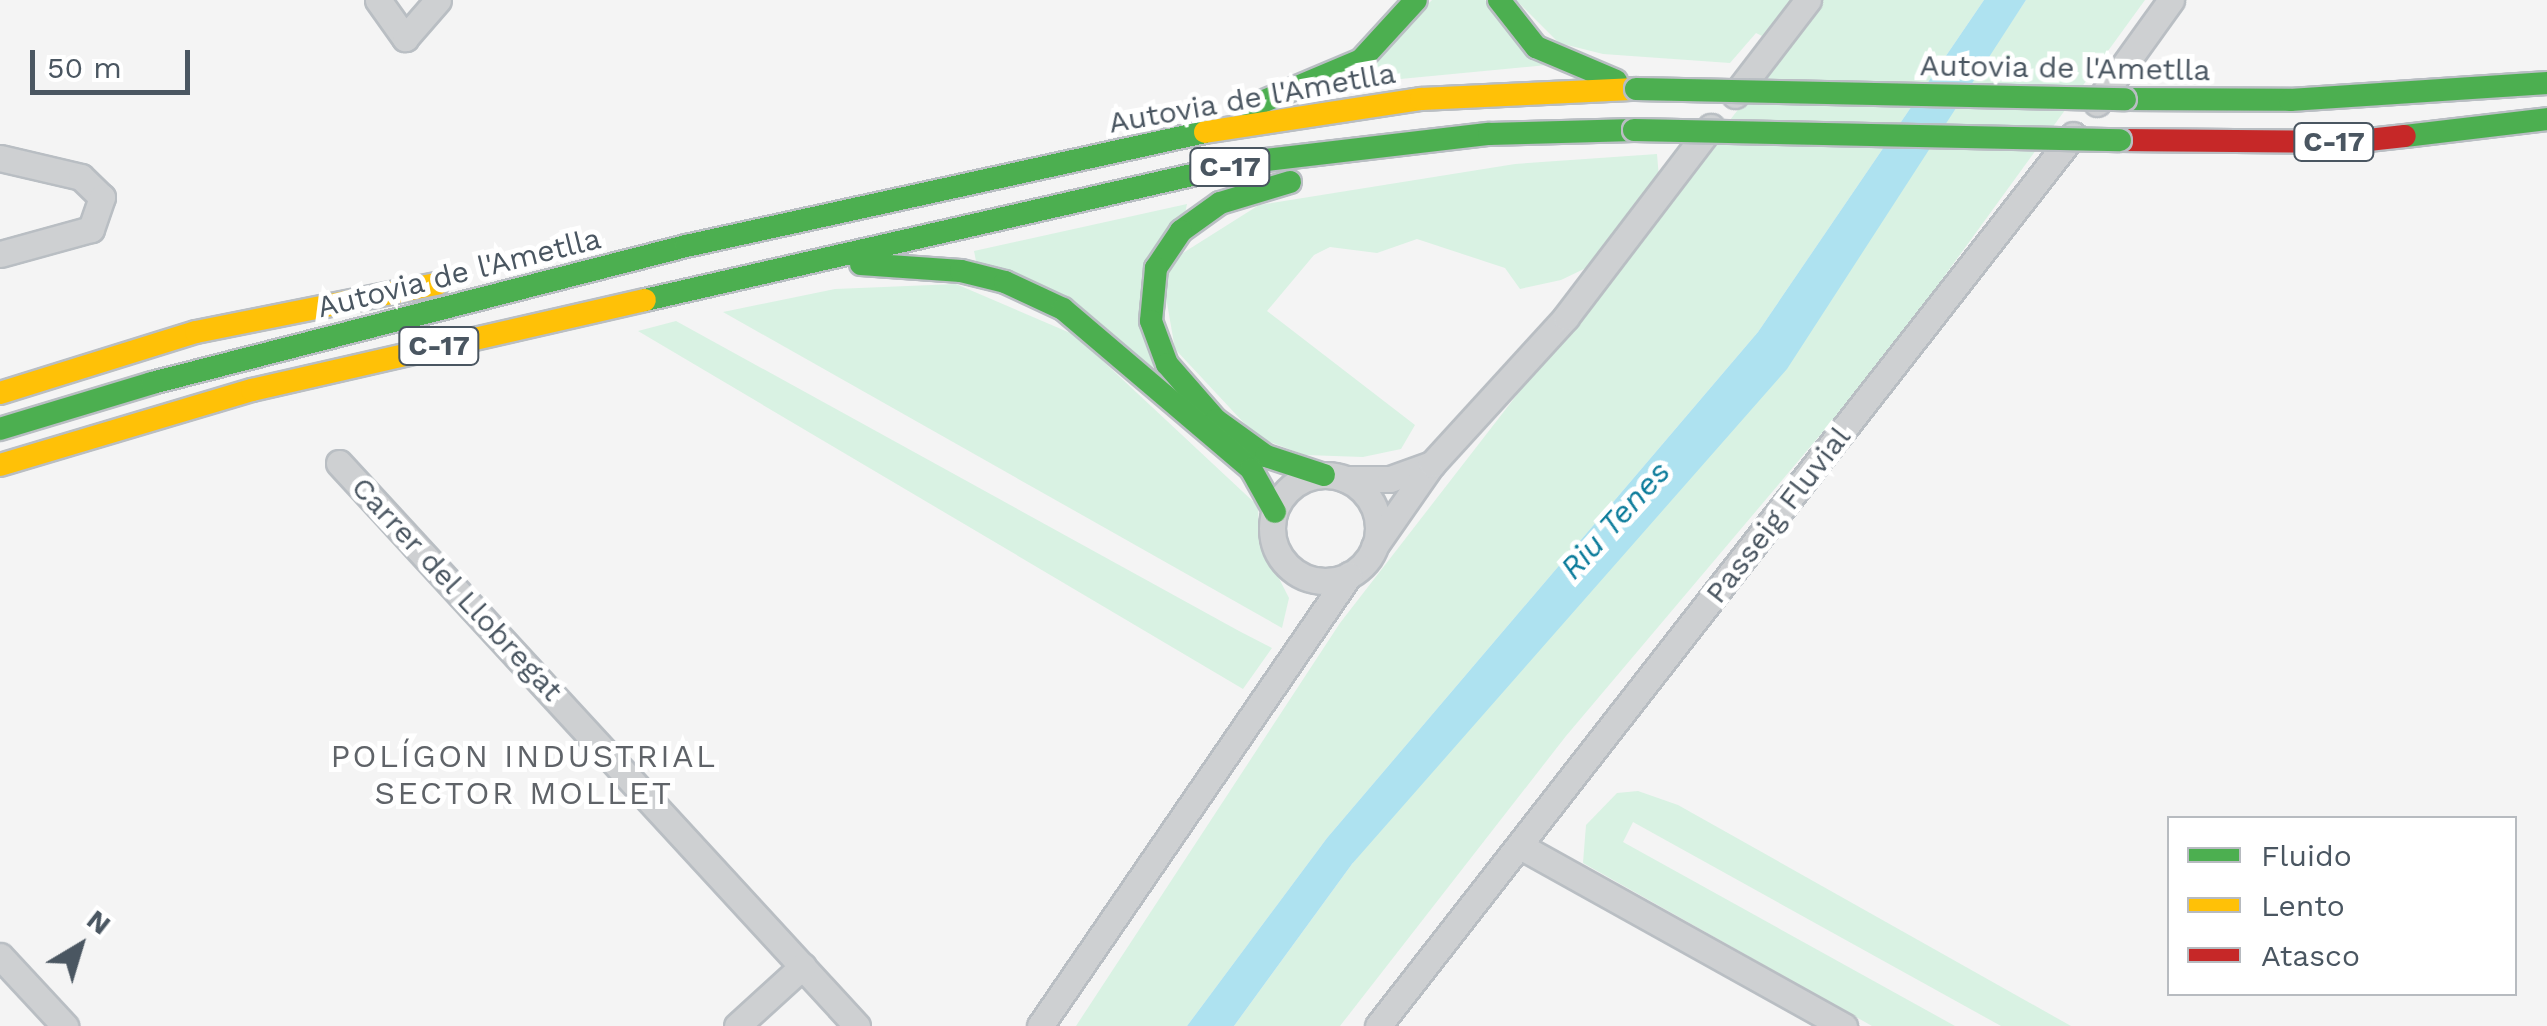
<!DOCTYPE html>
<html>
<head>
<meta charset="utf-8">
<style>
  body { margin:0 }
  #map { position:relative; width:2547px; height:1026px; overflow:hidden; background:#f4f4f4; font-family:"Work Sans",sans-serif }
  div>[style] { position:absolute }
  .green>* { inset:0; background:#d9f2e3 }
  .water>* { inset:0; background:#aee2f0 }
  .roads { filter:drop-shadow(2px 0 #b9bec3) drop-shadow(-2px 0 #b9bec3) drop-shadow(0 2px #b9bec3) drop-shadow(0 -2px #b9bec3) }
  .street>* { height:25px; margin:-12.5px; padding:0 12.5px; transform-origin:12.5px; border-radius:12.5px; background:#ced0d2 }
  .street>.ring { margin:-12.5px; padding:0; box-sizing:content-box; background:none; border:25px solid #ced0d2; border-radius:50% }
  .fast>* { height:22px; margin:-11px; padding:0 11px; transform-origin:11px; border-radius:11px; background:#4caf50 }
  .slow>* { height:22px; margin:-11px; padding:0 11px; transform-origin:11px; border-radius:11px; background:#ffc107 }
  .jam>* { height:22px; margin:-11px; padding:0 11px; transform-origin:11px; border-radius:11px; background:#c62828 }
  .bridges { filter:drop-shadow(2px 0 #b9bec3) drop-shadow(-2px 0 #b9bec3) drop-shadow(0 2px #b9bec3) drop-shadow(0 -2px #b9bec3) }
  .fast-bridge>* { height:22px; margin:-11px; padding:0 11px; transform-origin:11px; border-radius:11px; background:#4caf50 }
  span { translate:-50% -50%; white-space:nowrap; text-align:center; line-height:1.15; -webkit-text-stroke:10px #fff; paint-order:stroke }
  .shield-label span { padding:2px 8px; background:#fff; border:2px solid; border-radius:8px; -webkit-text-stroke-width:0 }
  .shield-label { font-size:28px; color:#4a5661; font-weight:700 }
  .street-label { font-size:30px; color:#4a5661 }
  .water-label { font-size:32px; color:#0c7c9b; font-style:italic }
  .neighbourhood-label { font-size:32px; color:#5f6368; letter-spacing:2.5px }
  .legend { position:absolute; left:2167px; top:816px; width:350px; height:180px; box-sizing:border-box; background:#fff; border:2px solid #b7bbc0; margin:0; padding:12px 18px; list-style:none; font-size:30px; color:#4a5661 }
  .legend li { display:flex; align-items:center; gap:20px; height:50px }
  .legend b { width:50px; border:2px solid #b7bbc0 }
  .north { position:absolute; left:30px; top:896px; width:100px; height:100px; -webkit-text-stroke:8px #fff; paint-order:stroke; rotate:38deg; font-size:28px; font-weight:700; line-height:40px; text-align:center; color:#4a5661 }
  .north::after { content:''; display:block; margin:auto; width:35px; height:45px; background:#4a5661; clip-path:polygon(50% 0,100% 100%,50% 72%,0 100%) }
  .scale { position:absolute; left:30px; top:50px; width:160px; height:45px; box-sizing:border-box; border:5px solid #4a5661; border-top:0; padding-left:12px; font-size:30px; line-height:35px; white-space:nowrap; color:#4a5661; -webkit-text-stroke:8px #fff; paint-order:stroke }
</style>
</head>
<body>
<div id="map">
  <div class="green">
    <i style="clip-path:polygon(1432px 0,1485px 0,1547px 65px,1348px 84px)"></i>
    <i style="clip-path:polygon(1516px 0,1792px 0,1766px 38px,1756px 33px,1730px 63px,1603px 54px,1559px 43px)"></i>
    <i style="clip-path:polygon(1823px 0,1984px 0,1758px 332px,1327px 838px,1187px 1026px,1076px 1026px,1340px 623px)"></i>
    <i style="clip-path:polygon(2026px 0,2145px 0,1882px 362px,1566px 736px,1340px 1026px,1234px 1026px,1352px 864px,1975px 76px)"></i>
    <i style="clip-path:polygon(1657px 154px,1659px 178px,1586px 268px,1561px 280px,1520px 289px,1505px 268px,1417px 239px,1377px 253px,1330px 247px,1314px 255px,1267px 311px,1415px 425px,1401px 449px,1363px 457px,1305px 455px,1257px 437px,1175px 349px,1164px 286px,1175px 258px,1259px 205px,1515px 164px)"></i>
    <i style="clip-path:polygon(1187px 204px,1153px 369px,976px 261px,974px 251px)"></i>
    <i style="clip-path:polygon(956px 284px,1075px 335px,1258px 506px,1259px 539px,1289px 598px,1282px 628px,723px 312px,835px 289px)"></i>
    <i style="clip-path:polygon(676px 321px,1239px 631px,1272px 648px,1243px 689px,638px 331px)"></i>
    <i style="clip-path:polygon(1638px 791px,1678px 805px,2071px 1026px,2001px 1026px,1633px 822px,1623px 842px,1955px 1026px,1872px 1026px,1583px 863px,1586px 825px,1617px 793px)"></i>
  </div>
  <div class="water">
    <i style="clip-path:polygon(1984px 0,2026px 0,1787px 369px,1352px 864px,1234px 1026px,1187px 1026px,1327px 838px,1758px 332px)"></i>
  </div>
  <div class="roads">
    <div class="street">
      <i style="left:378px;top:0;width:47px;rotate:54.6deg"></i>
      <i style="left:405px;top:38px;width:50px;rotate:-49deg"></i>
      <i style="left:1735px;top:95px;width:120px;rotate:-52.5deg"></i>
      <i style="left:2097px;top:103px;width:127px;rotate:-54.3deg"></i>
      <i style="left:0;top:158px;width:83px;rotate:13.2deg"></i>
      <i style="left:81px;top:177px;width:29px;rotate:44deg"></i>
      <i style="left:102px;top:197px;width:34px;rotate:109deg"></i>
      <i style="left:91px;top:229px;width:94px;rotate:164.6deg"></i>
      <i style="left:339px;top:463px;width:765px;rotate:47.38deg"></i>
      <i class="ring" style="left:1272px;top:475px;width:81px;height:81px"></i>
      <i style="left:1345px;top:479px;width:45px"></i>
      <i style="left:1390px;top:479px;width:45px;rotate:-19.7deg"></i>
      <i style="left:1374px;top:547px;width:101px;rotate:-55.1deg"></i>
      <i style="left:1432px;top:464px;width:199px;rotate:-47.6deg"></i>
      <i style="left:1566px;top:317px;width:239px;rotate:-52.7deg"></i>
      <i style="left:1520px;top:846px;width:371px;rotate:29.1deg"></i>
      <i style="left:0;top:956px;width:96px;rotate:47.1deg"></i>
      <i style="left:737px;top:1026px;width:89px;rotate:-42.3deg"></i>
      <i style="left:1040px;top:1026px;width:547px;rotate:-55.58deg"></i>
      <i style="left:1378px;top:1026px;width:1130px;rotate:-52.04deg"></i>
    </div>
    <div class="fast">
      <i style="left:1499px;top:0;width:60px;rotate:51.8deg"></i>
      <i style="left:1536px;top:47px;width:87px;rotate:23deg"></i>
      <i style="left:2125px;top:99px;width:165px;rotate:0.3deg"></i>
      <i style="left:2290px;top:100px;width:258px;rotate:-3.8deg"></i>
      <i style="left:1250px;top:107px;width:121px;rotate:-22.9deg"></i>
      <i style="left:1361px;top:60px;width:81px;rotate:-47.5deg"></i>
      <i style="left:2405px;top:136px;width:143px;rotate:-6.8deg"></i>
      <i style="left:1290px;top:182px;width:73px;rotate:163.3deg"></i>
      <i style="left:1220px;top:203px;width:48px;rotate:144.3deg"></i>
      <i style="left:1181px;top:231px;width:45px;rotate:124deg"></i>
      <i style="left:1156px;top:268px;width:53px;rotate:95.4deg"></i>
      <i style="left:1151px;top:321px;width:46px;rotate:69.6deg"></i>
      <i style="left:1167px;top:364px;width:74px;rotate:48.8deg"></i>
      <i style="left:1216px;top:420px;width:62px;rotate:35.8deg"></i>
      <i style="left:1266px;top:456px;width:61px;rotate:18.1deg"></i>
      <i style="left:861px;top:264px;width:100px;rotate:4deg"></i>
      <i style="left:961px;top:271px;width:45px;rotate:14deg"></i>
      <i style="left:1005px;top:282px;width:64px;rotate:25deg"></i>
      <i style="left:1063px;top:309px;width:247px;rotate:40.4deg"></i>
      <i style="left:1251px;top:469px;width:49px;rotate:60.8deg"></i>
      <i style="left:645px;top:300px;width:620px;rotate:-12.87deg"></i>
      <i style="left:1249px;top:162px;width:242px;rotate:-6.7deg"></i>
      <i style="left:1489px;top:134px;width:145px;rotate:-1.6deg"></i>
      <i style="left:0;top:429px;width:159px;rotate:-16.8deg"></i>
      <i style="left:152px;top:383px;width:551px;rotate:-14.39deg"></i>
      <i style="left:686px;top:246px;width:531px;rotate:-12.39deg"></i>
    </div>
    <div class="slow">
      <i style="left:1205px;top:132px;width:219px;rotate:-8.7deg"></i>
      <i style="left:1421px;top:99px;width:215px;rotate:-2.7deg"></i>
      <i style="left:0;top:393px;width:205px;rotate:-17.3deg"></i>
      <i style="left:196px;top:332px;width:246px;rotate:-11.3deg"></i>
      <i style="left:0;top:465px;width:263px;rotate:-16.6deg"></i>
      <i style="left:252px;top:390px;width:403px;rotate:-12.9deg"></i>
    </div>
    <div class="jam">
      <i style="left:2120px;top:140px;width:230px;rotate:0.5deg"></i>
      <i style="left:2350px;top:142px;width:55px;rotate:-6.2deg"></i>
    </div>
  </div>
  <div class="bridges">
    <div class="fast-bridge">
      <i style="left:1636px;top:89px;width:489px;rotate:1.2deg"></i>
      <i style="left:1634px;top:130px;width:486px;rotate:1.2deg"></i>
    </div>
  </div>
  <div class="shield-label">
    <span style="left:2334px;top:142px">C-17</span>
    <span style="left:1230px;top:167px">C-17</span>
    <span style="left:439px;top:346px">C-17</span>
  </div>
  <div class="street-label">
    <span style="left:2065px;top:68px;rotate:1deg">Autovia de l'Ametlla</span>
    <span style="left:1252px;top:98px;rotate:-10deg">Autovia de l'Ametlla</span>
    <span style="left:459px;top:273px;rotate:-14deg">Autovia de l'Ametlla</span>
    <span style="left:1778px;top:515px;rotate:-52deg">Passeig Fluvial</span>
    <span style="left:457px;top:589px;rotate:47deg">Carrer del Llobregat</span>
  </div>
  <div class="water-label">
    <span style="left:1615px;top:520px;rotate:-48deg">Riu Tenes</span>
  </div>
  <div class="neighbourhood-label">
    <span style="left:524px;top:775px">POLÍGON INDUSTRIAL<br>SECTOR MOLLET</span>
  </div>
  <ul class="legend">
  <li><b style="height:12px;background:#4caf50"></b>Fluido</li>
  <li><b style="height:12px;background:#ffc107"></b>Lento</li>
  <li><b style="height:12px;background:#c62828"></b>Atasco</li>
  </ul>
  <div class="north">N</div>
  <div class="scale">50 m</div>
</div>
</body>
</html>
